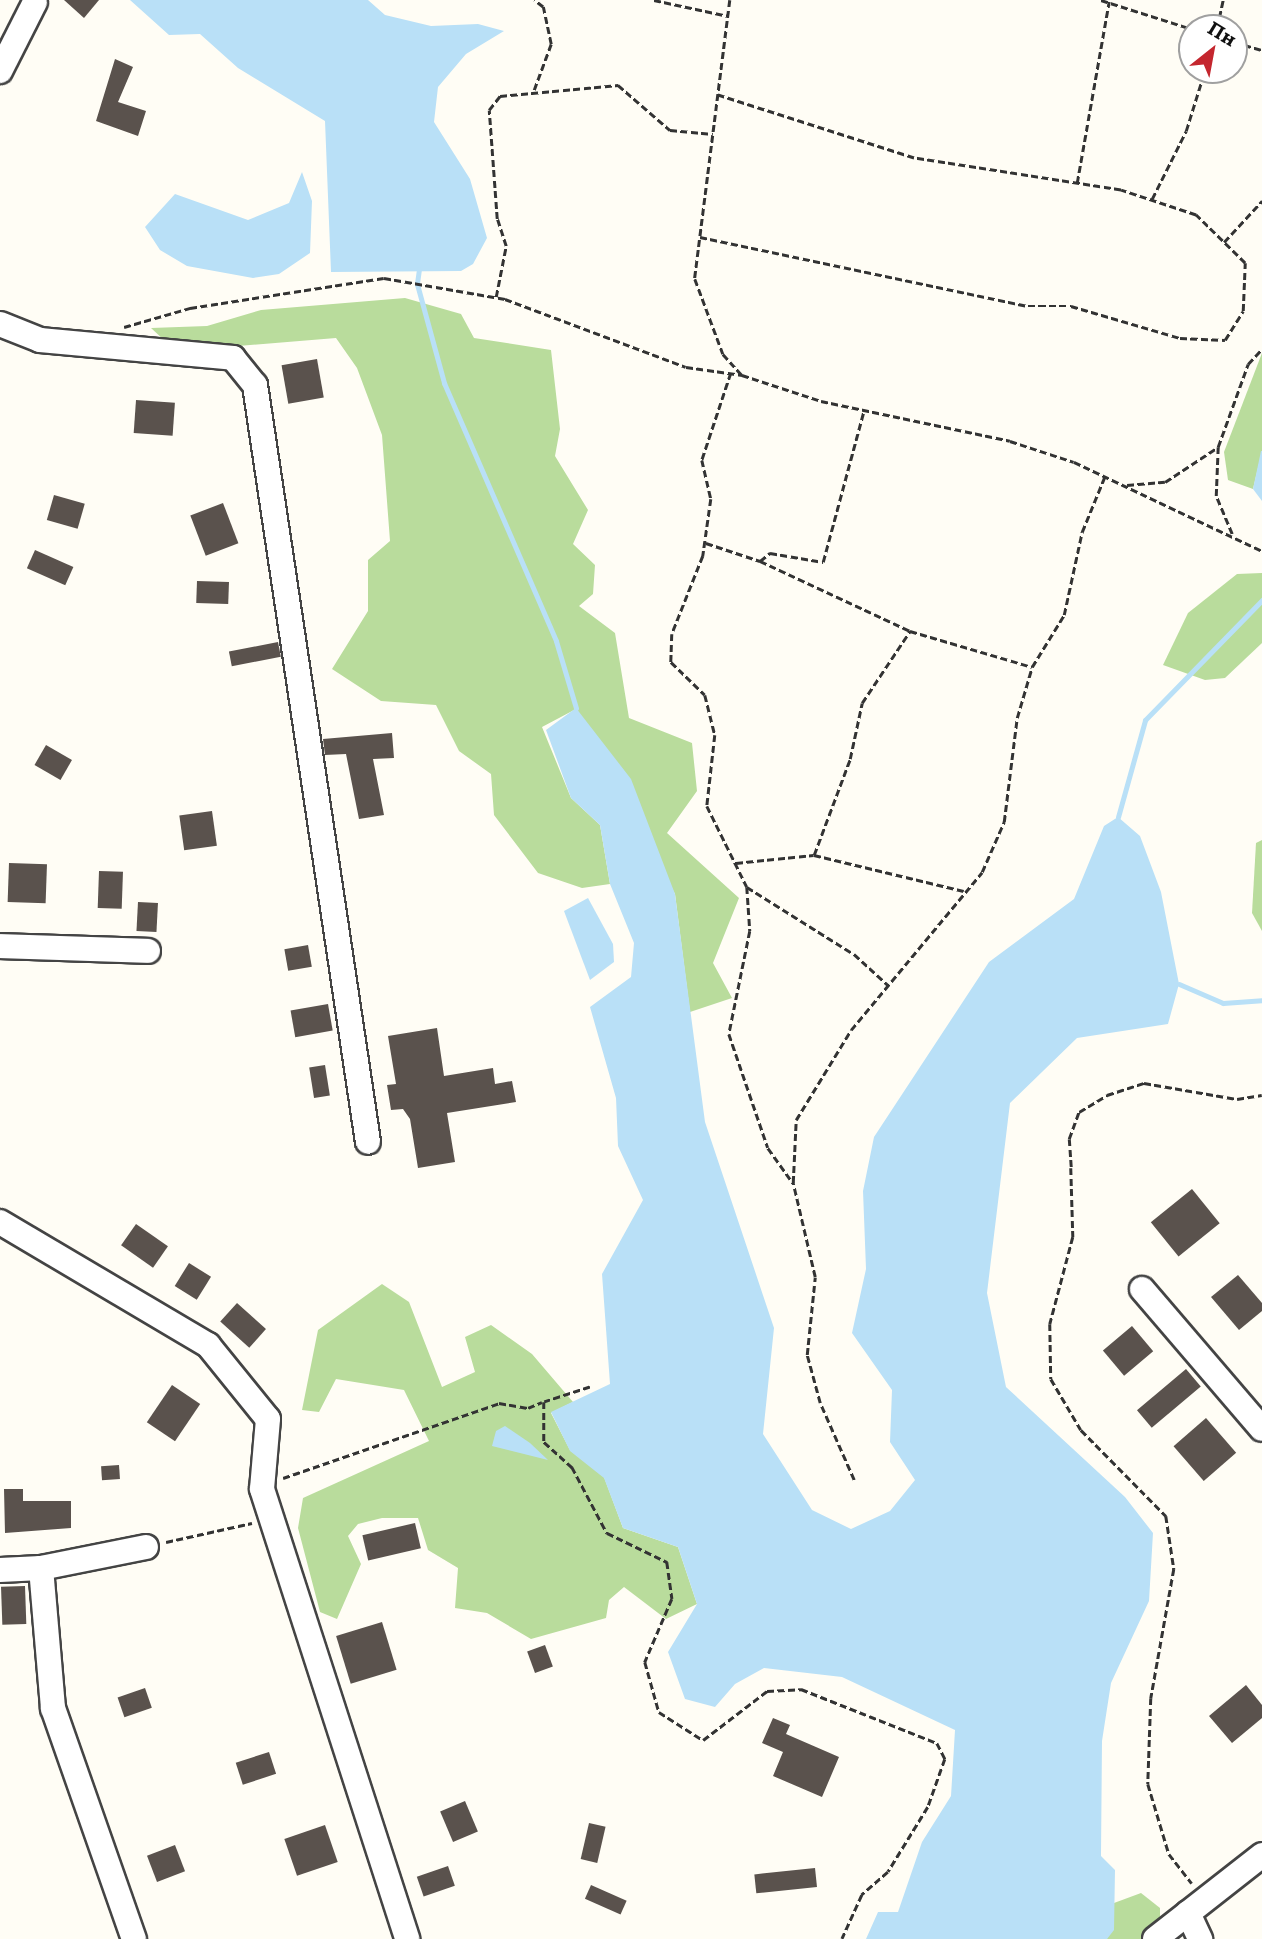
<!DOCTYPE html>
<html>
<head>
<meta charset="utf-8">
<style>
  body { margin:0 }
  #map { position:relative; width:1262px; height:1939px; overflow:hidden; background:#fffdf5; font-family:Literata,serif }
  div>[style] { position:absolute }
  .forest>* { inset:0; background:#b9dc9c }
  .water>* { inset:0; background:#b9e0f7 }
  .stream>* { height:5px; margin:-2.5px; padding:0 2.5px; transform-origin:2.5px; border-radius:2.5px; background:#b9e0f7 }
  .building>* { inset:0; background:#5a524d; transform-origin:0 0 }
  .path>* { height:2.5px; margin-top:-1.25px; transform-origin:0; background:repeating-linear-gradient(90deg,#333 0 7px,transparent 0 10.5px) }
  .roads { filter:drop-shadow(2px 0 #444) drop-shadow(-2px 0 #444) drop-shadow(0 2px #444) drop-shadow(0 -2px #444) }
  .minor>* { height:24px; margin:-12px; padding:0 12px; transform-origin:12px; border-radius:12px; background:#fff }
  span { translate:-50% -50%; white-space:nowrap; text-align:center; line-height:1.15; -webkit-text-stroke:7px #fff; paint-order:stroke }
  .north { position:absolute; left:1178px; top:14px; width:70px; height:70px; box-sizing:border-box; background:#fff; border:2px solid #a0a0a0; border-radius:50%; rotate:31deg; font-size:19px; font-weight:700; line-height:28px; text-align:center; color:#111 }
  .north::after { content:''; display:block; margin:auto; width:24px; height:32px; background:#c4262e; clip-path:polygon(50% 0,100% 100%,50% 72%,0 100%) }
</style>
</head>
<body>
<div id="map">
  <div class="forest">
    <i style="clip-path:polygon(405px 298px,461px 314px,474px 338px,551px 350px,560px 429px,555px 456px,588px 510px,573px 544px,595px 565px,593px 594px,579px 606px,615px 633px,629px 718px,692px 743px,697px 791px,667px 833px,739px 898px,713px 963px,732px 998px,690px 1012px,675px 894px,576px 709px,542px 727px,571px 798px,600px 825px,610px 884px,582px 888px,538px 873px,494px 815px,491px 774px,459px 751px,436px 705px,381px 701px,332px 669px,368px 611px,368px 560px,390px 541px,382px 435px,357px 368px,336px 338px,238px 346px,164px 340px,151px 328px,207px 326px,261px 310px)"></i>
    <i style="clip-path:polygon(1262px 353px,1262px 451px,1253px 489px,1228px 480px,1224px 452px)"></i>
    <i style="clip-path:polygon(1262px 573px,1262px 643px,1225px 678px,1205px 680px,1163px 665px,1188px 613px,1237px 574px)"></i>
    <i style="clip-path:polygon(1262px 840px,1262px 931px,1252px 913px,1256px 843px)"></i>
    <i style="clip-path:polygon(382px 1284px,409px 1302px,442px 1387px,475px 1372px,465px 1337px,491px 1325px,532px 1354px,573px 1402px,551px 1413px,570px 1450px,604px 1477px,623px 1528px,678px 1547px,697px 1604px,666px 1619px,624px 1587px,609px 1600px,606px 1618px,531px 1639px,487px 1613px,455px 1608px,458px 1568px,428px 1550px,418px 1518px,382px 1518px,358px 1524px,348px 1536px,361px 1564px,337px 1619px,320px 1612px,298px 1528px,303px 1498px,429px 1441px,404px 1390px,336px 1379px,319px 1412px,302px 1410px,318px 1330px)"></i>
    <i style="clip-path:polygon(1141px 1893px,1160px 1908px,1160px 1919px,1141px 1939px,1107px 1939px,1114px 1903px)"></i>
  </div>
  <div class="water">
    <i style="clip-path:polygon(130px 0,368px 0,385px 15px,431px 26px,478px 24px,504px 31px,466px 54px,438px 87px,434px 122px,470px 179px,487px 238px,473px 264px,461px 271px,331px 272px,325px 121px,238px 68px,200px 34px,169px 35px)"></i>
    <i style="clip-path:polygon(302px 172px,312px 201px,310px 253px,279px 274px,253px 278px,187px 266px,160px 250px,145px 227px,175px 194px,248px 220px,289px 203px)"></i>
    <i style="clip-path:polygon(1261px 451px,1262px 451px,1262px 501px,1253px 489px)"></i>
    <i style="clip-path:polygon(576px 708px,631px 779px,675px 894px,705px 1122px,774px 1328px,763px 1434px,812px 1510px,851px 1529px,890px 1511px,915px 1480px,890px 1442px,892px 1390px,852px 1333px,866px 1269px,863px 1191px,874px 1137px,989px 962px,1074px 899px,1104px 826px,1118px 817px,1140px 836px,1161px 892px,1179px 984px,1168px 1024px,1077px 1038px,1010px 1103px,987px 1293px,1006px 1387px,1125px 1497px,1153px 1533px,1149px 1601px,1111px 1683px,1102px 1741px,1101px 1856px,1115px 1870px,1114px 1930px,1107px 1939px,866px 1939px,878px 1912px,898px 1912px,922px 1842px,951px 1796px,955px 1730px,842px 1677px,764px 1668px,735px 1684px,715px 1707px,685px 1699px,668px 1652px,697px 1604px,678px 1547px,623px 1528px,604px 1478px,570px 1451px,551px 1412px,610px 1384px,602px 1274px,643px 1200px,618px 1146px,616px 1098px,590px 1007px,631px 977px,634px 943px,610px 884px,600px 825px,571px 798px,546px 730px)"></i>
    <i style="clip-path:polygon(588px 898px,613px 944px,614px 962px,590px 980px,564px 911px)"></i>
    <i style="clip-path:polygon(505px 1426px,530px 1443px,548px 1460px,492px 1446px,496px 1431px)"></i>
  </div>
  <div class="stream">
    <i style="left:419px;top:269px;width:15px;rotate:98deg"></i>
    <i style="left:417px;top:284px;width:103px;rotate:74.7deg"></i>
    <i style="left:444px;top:383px;width:281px;rotate:66.5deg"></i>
    <i style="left:556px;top:641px;width:70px;rotate:73.4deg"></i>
    <i style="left:1118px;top:817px;width:101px;rotate:-74.4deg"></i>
    <i style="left:1145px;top:720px;width:168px;rotate:-45.7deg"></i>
    <i style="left:1179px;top:984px;width:48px;rotate:23.4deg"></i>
    <i style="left:1223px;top:1003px;width:39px;rotate:-4deg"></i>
  </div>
  <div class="building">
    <i style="clip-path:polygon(64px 0,99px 0,84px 18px)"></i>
    <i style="clip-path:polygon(115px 59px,133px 67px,118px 102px,146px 111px,138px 136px,96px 121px)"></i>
    <i style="left:317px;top:359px;width:39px;height:36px;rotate:80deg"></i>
    <i style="left:136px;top:400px;width:39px;height:33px;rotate:4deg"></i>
    <i style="left:54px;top:495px;width:32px;height:26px;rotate:16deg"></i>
    <i style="left:223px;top:503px;width:43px;height:35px;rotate:69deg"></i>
    <i style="left:35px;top:550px;width:42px;height:20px;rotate:24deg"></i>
    <i style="left:197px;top:581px;width:32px;height:22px;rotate:2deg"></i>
    <i style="left:278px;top:642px;width:15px;height:50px;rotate:79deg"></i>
    <i style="clip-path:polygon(392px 733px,394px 758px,373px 759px,384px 815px,359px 819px,346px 754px,325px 755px,323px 739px)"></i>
    <i style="left:46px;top:745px;width:30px;height:23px;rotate:30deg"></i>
    <i style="left:212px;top:811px;width:35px;height:33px;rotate:82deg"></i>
    <i style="left:9px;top:863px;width:38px;height:39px;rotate:2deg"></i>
    <i style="left:99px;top:871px;width:24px;height:37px;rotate:2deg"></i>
    <i style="left:138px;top:902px;width:20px;height:29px;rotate:3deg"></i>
    <i style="left:308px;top:945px;width:22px;height:24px;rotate:80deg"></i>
    <i style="left:328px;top:1004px;width:27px;height:38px;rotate:80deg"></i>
    <i style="clip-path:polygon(437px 1028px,444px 1076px,493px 1068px,495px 1084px,512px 1081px,516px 1102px,447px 1113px,455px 1162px,418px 1168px,410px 1119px,403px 1109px,391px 1110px,387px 1085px,396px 1084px,388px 1036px)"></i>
    <i style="left:325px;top:1065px;width:31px;height:16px;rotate:81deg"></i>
    <i style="left:1192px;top:1189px;width:44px;height:53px;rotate:51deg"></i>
    <i style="left:136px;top:1224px;width:39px;height:26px;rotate:35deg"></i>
    <i style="left:189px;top:1263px;width:26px;height:27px;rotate:32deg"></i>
    <i style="clip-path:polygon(1238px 1275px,1262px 1303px,1262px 1311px,1239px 1330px,1211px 1297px)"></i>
    <i style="left:237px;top:1303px;width:39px;height:25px;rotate:42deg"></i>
    <i style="left:1132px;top:1326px;width:33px;height:38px;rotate:50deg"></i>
    <i style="left:1186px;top:1369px;width:23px;height:64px;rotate:50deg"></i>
    <i style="left:172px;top:1385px;width:34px;height:45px;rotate:34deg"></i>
    <i style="left:1206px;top:1418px;width:46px;height:43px;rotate:49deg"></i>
    <i style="left:119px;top:1465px;width:14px;height:18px;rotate:86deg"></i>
    <i style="clip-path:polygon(4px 1489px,23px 1489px,23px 1501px,71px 1501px,71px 1528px,5px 1533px)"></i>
    <i style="left:415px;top:1523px;width:26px;height:54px;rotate:77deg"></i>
    <i style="left:25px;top:1586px;width:38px;height:24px;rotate:88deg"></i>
    <i style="left:382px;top:1622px;width:50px;height:48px;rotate:73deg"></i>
    <i style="left:545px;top:1645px;width:23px;height:19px;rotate:70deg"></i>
    <i style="clip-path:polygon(1246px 1685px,1262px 1705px,1262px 1718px,1232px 1743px,1209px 1716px)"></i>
    <i style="left:145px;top:1688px;width:21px;height:29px;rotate:71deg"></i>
    <i style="clip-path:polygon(773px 1718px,790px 1725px,786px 1734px,839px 1757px,822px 1797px,773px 1776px,783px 1752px,762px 1743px)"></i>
    <i style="left:269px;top:1752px;width:23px;height:35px;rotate:72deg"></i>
    <i style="left:465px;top:1801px;width:33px;height:27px;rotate:67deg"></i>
    <i style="left:589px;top:1823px;width:17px;height:37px;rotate:13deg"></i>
    <i style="left:325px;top:1825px;width:39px;height:43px;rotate:71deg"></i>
    <i style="left:175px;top:1845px;width:28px;height:30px;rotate:69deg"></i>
    <i style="left:448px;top:1866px;width:21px;height:33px;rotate:71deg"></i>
    <i style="left:815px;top:1868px;width:19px;height:61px;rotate:84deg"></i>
    <i style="left:591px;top:1885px;width:39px;height:15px;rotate:24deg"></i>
  </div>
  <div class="path">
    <i style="left:654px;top:0;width:76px;rotate:12.2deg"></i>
    <i style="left:730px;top:0;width:281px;rotate:97.2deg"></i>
    <i style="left:695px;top:279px;width:80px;rotate:69.5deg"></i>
    <i style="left:723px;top:354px;width:28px;rotate:48deg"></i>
    <i style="left:1101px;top:0;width:96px;rotate:17.7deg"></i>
    <i style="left:1217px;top:28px;width:29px;rotate:-78deg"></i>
    <i style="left:1234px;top:42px;width:29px;rotate:16deg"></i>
    <i style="left:534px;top:90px;width:49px;rotate:-69.7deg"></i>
    <i style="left:551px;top:44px;width:38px;rotate:-102deg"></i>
    <i style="left:543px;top:7px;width:11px;rotate:-142deg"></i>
    <i style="left:1077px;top:183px;width:184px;rotate:-80deg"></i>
    <i style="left:1152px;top:199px;width:76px;rotate:-63.4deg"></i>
    <i style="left:1186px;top:131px;width:64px;rotate:-72.7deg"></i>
    <i style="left:700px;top:237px;width:335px;rotate:11.9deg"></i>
    <i style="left:1028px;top:306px;width:43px"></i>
    <i style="left:1071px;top:306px;width:114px;rotate:16.4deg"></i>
    <i style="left:1180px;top:338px;width:45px;rotate:2.5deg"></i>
    <i style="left:1225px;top:340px;width:34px;rotate:-58deg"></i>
    <i style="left:1243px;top:311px;width:48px;rotate:-87.6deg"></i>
    <i style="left:1245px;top:263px;width:69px;rotate:-135.6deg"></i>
    <i style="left:1196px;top:215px;width:79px;rotate:-161.6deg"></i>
    <i style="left:1121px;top:190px;width:209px;rotate:-171.2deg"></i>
    <i style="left:914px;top:158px;width:206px;rotate:-162.2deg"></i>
    <i style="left:1224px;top:242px;width:56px;rotate:-47.2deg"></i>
    <i style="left:496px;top:297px;width:52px;rotate:-78.9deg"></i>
    <i style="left:506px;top:246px;width:28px;rotate:-108deg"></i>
    <i style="left:497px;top:219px;width:109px;rotate:-94.2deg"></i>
    <i style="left:489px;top:110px;width:18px;rotate:-52deg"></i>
    <i style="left:500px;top:96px;width:119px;rotate:-5.3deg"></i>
    <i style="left:618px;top:85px;width:69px;rotate:40.9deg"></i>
    <i style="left:670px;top:130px;width:43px;rotate:5.3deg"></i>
    <i style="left:124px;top:327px;width:69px;rotate:-16.1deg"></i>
    <i style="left:190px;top:308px;width:196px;rotate:-8.8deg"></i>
    <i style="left:384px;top:278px;width:123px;rotate:9.8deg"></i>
    <i style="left:505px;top:299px;width:193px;rotate:20.6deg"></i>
    <i style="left:686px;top:367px;width:57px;rotate:8.1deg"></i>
    <i style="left:742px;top:375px;width:83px;rotate:18.2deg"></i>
    <i style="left:821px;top:401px;width:193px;rotate:11.9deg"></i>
    <i style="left:1010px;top:441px;width:67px;rotate:18.2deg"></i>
    <i style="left:1074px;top:462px;width:208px;rotate:25.3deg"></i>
    <i style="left:731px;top:373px;width:92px;rotate:108.4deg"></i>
    <i style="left:702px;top:460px;width:40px;rotate:77deg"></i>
    <i style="left:711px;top:499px;width:58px;rotate:98deg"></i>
    <i style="left:703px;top:556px;width:84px;rotate:111.7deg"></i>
    <i style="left:672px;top:634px;width:28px;rotate:92deg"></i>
    <i style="left:671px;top:662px;width:47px;rotate:44.1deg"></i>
    <i style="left:705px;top:695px;width:41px;rotate:76deg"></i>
    <i style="left:715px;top:735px;width:71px;rotate:96.4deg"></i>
    <i style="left:707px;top:806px;width:90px;rotate:63.7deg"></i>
    <i style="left:747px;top:887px;width:44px;rotate:86.1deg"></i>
    <i style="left:750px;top:931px;width:105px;rotate:101.5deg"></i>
    <i style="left:729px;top:1034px;width:120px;rotate:71.1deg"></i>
    <i style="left:768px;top:1148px;width:43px;rotate:54.5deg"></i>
    <i style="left:1127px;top:485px;width:38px;rotate:-5deg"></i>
    <i style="left:1165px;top:482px;width:64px;rotate:-33.4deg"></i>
    <i style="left:1232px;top:534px;width:41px;rotate:-112.8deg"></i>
    <i style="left:1216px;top:496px;width:49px;rotate:-87.7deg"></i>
    <i style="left:1218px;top:447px;width:88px;rotate:-70.1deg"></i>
    <i style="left:1248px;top:364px;width:21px;rotate:-47deg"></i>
    <i style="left:706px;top:543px;width:57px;rotate:18.4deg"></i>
    <i style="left:760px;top:561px;width:13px;rotate:-39deg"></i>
    <i style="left:770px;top:553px;width:54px;rotate:9.6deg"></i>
    <i style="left:823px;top:562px;width:157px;rotate:-74.9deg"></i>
    <i style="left:760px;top:561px;width:166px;rotate:25deg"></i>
    <i style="left:910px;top:631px;width:127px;rotate:16.4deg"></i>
    <i style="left:814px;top:855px;width:154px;rotate:13.5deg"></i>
    <i style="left:736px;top:863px;width:78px;rotate:-5.9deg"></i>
    <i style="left:814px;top:855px;width:103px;rotate:-69.4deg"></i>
    <i style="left:850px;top:759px;width:57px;rotate:-77.9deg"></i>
    <i style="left:862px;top:703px;width:87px;rotate:-56.3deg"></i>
    <i style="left:747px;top:887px;width:126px;rotate:32.1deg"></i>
    <i style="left:854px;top:954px;width:47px;rotate:42.4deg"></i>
    <i style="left:1071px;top:1167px;width:28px;rotate:-94deg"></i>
    <i style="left:1069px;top:1139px;width:29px;rotate:-70deg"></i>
    <i style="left:1079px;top:1112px;width:33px;rotate:-31deg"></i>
    <i style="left:1107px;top:1095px;width:39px;rotate:-18deg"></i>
    <i style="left:1144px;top:1083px;width:94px;rotate:9.8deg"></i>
    <i style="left:1237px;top:1099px;width:25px;rotate:-9deg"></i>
    <i style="left:1071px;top:1168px;width:69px;rotate:88.3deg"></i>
    <i style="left:1073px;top:1237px;width:90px;rotate:104.8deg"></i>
    <i style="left:1050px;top:1324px;width:55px;rotate:89deg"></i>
    <i style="left:1051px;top:1379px;width:59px;rotate:59.5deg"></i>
    <i style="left:1081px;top:1430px;width:121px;rotate:45.3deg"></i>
    <i style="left:1166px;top:1516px;width:54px;rotate:81.4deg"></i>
    <i style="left:1174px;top:1569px;width:131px;rotate:100.1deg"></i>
    <i style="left:1151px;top:1698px;width:86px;rotate:92deg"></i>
    <i style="left:1148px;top:1784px;width:73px;rotate:73.3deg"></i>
    <i style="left:1169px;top:1854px;width:37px;rotate:52deg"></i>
    <i style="left:590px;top:1387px;width:48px;rotate:161.9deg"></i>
    <i style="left:544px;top:1402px;width:40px;rotate:90deg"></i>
    <i style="left:544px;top:1442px;width:38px;rotate:42deg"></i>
    <i style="left:572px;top:1467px;width:75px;rotate:62.1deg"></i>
    <i style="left:607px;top:1533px;width:67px;rotate:25.8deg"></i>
    <i style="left:667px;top:1562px;width:37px;rotate:82deg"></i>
    <i style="left:672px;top:1599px;width:69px;rotate:113.2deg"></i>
    <i style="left:645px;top:1662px;width:52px;rotate:74.4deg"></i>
    <i style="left:659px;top:1712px;width:52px;rotate:32.5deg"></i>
    <i style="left:703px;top:1740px;width:81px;rotate:-37.4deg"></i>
    <i style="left:767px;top:1691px;width:34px;rotate:-3deg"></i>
    <i style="left:801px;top:1689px;width:146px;rotate:21.7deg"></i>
    <i style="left:937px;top:1743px;width:18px;rotate:63deg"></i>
    <i style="left:945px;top:1759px;width:51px;rotate:109.5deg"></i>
    <i style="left:928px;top:1807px;width:76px;rotate:121.6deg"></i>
    <i style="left:888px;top:1872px;width:35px;rotate:139deg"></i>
    <i style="left:862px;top:1895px;width:48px;rotate:114.4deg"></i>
    <i style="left:283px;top:1478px;width:229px;rotate:-19.1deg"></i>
    <i style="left:499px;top:1403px;width:29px;rotate:10deg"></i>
    <i style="left:528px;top:1408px;width:15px;rotate:-23deg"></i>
    <i style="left:854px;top:1480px;width:84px;rotate:-113.8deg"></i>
    <i style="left:820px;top:1403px;width:50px;rotate:-105.2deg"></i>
    <i style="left:807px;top:1355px;width:78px;rotate:-84.1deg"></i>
    <i style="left:815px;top:1277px;width:97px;rotate:-103.2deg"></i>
    <i style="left:793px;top:1183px;width:63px;rotate:-87.3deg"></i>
    <i style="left:796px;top:1120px;width:105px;rotate:-58.6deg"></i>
    <i style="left:851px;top:1030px;width:205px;rotate:-50.3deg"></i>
    <i style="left:982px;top:872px;width:55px;rotate:-66.3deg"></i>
    <i style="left:1004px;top:822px;width:105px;rotate:-82.9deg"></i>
    <i style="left:1017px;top:718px;width:53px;rotate:-73.6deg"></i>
    <i style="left:1032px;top:667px;width:61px;rotate:-58.4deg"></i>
    <i style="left:1064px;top:615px;width:85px;rotate:-77.8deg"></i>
    <i style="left:1082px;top:532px;width:61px;rotate:-67.7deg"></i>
    <i style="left:166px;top:1542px;width:88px;rotate:-12.5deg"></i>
  </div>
  <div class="roads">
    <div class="minor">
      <i style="left:0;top:71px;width:77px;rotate:-63.1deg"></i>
      <i style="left:0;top:324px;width:43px;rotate:21.8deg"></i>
      <i style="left:40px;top:340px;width:194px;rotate:5.3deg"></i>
      <i style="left:233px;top:358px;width:35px;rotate:51deg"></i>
      <i style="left:255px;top:385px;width:765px;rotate:81.51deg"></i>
      <i style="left:0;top:946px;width:148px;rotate:1.9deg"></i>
      <i style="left:0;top:1222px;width:242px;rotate:30.6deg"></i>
      <i style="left:208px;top:1345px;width:95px;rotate:51deg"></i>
      <i style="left:268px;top:1419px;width:70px;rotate:94.9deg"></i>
      <i style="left:262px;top:1489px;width:473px;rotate:72.1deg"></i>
      <i style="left:1142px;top:1289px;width:184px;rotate:49.4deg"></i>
      <i style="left:41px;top:1568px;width:107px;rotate:-11.3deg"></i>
      <i style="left:0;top:1570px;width:41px;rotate:-2.8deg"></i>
      <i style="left:41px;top:1568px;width:141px;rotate:85.1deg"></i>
      <i style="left:53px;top:1708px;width:245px;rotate:70.7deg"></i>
      <i style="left:1188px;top:1913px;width:29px;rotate:65deg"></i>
      <i style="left:1155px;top:1939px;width:136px;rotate:-38.1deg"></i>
    </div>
  </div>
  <div class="north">Пн</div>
</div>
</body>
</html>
